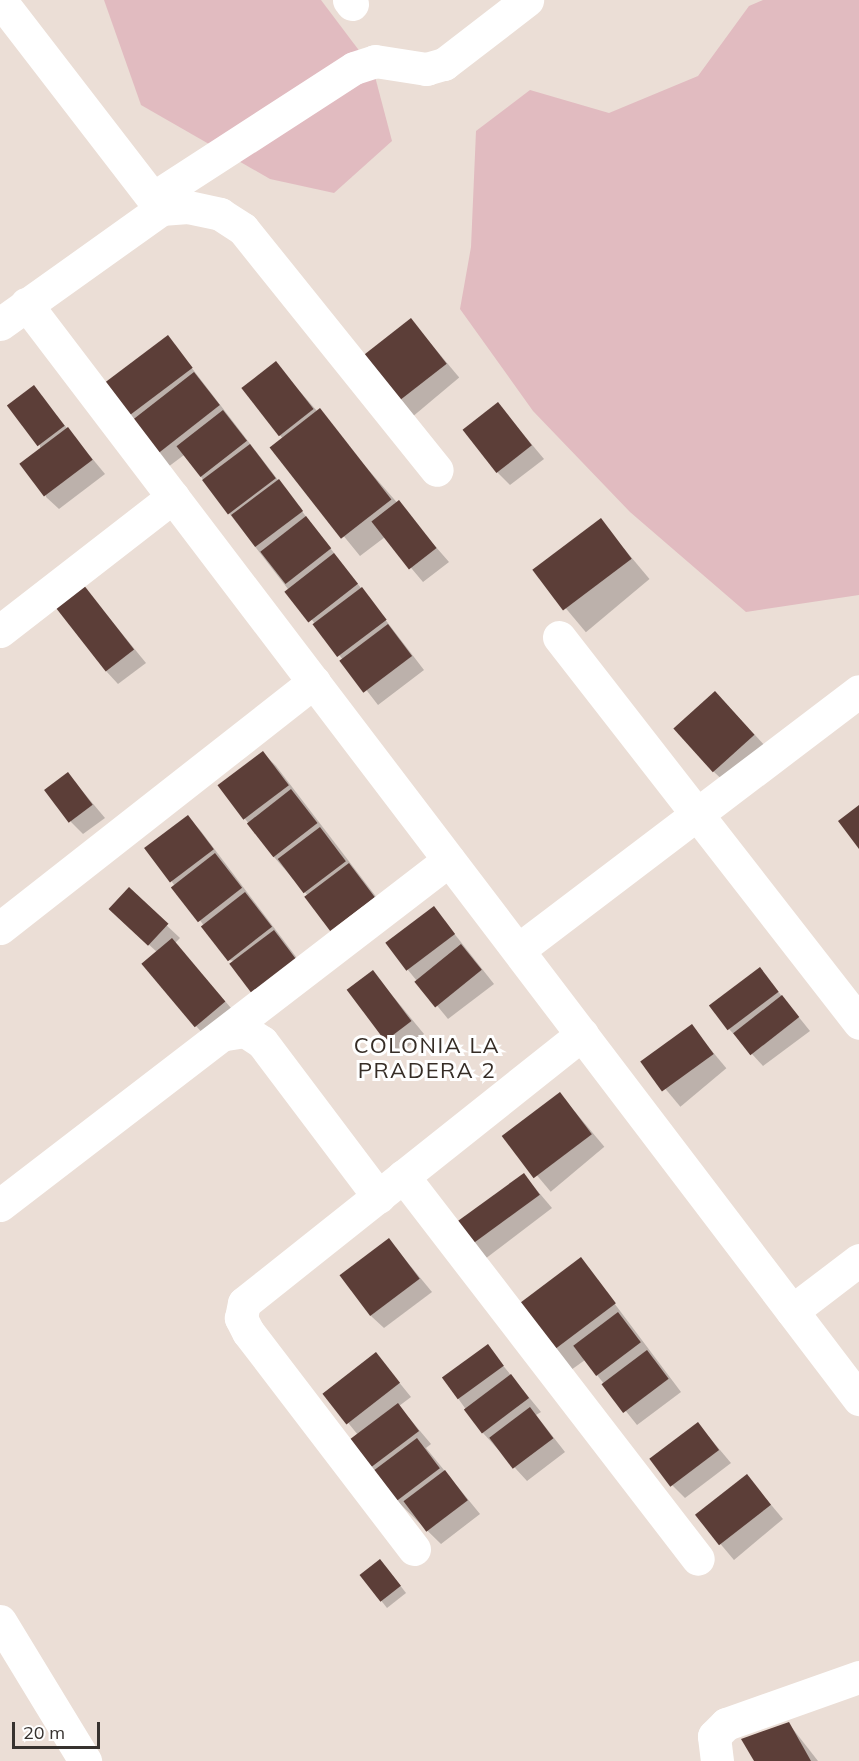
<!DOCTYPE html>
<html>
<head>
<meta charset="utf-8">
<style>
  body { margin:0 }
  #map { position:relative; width:859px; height:1761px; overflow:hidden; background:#ebded6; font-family:Mulish,sans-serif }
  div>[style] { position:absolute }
  .green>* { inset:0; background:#e1bbc0 }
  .shadow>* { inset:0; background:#0003; transform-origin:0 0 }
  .building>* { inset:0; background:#5c3e38; transform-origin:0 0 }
  .minor>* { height:33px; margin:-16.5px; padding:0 16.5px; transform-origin:16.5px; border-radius:16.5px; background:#fff }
  .major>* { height:33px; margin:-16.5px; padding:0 16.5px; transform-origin:16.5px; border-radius:16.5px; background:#fff }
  span { translate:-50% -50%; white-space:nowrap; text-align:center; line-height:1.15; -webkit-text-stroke:6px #fff; paint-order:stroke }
  .neighbourhood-label { font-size:22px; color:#362d26; letter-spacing:1.5px }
  .scale { position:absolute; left:12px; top:1722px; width:88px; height:27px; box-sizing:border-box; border:3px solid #37322f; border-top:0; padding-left:8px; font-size:18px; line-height:21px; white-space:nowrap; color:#37322f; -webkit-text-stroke:4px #fff; paint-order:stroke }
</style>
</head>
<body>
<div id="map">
  <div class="green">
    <i style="clip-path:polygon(104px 0,321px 0,373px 69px,392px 141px,334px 193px,270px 179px,141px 105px)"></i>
    <i style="clip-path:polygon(763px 0,859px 0,859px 595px,746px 612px,630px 512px,533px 411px,460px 309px,471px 247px,476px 131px,530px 90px,609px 113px,698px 76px,749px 6px)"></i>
  </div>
  <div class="shadow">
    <i style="left:411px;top:320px;width:75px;height:63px;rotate:50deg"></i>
    <i style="clip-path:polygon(168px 337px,424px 670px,378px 705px,184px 455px,168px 467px,127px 419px)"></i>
    <i style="clip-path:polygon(275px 363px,449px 562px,423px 582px,385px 537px,360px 556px,271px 447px,283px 439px,243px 388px)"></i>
    <i style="clip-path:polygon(33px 387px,105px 474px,59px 509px,46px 497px)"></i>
    <i style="clip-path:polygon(498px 404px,544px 459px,510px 485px,497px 472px)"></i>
    <i style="left:600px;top:520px;width:77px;height:83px;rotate:50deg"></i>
    <i style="clip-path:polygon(83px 586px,146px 663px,118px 684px,106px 671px)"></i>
    <i style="clip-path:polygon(728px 706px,767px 748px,727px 784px,714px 772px)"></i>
    <i style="clip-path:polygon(263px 753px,276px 766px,387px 911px,309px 897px,274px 857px,220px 786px)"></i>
    <i style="clip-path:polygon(68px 774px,105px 818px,83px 834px,71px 822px)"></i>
    <i style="clip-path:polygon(188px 817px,200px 830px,309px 974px,229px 960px,172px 882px)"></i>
    <i style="clip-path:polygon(129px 890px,180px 938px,175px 943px,237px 1015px,208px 1039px,196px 1026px,157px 952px,124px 922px)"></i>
    <i style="clip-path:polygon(434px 908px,494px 984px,448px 1019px,408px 970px)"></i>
    <i style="clip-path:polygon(760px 969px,810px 1031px,763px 1066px,729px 1029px)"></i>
    <i style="clip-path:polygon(373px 972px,424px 1034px,400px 1053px,387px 1040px)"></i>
    <i style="left:691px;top:1026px;width:55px;height:60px;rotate:50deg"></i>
    <i style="left:560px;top:1094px;width:69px;height:70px;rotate:50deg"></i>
    <i style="clip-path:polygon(524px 1175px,552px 1208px,485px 1259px,472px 1246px)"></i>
    <i style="clip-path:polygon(389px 1240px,432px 1292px,384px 1328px,371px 1316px)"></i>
    <i style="clip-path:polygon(581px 1259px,681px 1392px,637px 1425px,585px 1360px,571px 1370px,552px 1351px)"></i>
    <i style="clip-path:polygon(487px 1346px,541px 1412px,536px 1415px,565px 1452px,527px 1481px,483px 1433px,444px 1379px)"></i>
    <i style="clip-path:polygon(376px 1354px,411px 1397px,399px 1406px,431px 1444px,426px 1448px,480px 1514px,441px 1544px,397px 1501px,371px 1467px,358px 1435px,324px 1393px)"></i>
    <i style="clip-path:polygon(698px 1424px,731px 1463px,685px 1498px,672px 1485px)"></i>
    <i style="left:747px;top:1476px;width:56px;height:64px;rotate:50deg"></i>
    <i style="clip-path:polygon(386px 1567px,406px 1593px,387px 1608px,361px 1575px)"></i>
    <i style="clip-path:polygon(789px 1724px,818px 1761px,755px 1761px)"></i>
  </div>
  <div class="building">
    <i style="left:411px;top:318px;width:58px;height:66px;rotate:52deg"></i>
    <i style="left:168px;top:335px;width:41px;height:86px;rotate:53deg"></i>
    <i style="left:276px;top:361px;width:61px;height:44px;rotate:52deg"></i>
    <i style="left:194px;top:372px;width:42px;height:83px;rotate:52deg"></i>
    <i style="left:34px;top:385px;width:51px;height:34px;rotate:53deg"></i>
    <i style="left:498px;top:402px;width:55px;height:45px;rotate:52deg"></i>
    <i style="left:320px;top:408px;width:116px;height:64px;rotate:52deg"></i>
    <i style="left:223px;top:410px;width:39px;height:59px;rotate:52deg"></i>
    <i style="left:68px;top:427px;width:41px;height:61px;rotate:53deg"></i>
    <i style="left:250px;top:444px;width:43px;height:60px;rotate:53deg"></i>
    <i style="left:279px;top:479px;width:40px;height:60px;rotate:53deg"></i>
    <i style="left:399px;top:500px;width:61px;height:35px;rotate:52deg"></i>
    <i style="left:306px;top:516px;width:41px;height:58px;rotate:52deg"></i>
    <i style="left:601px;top:518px;width:51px;height:86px;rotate:53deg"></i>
    <i style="left:334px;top:553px;width:39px;height:63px;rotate:52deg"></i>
    <i style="left:83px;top:584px;width:83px;height:36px;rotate:52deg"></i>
    <i style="left:362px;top:587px;width:41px;height:62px;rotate:53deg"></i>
    <i style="left:388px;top:624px;width:40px;height:61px;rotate:53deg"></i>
    <i style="left:715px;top:691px;width:59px;height:56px;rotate:48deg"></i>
    <i style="left:263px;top:751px;width:43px;height:57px;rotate:53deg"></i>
    <i style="left:68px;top:772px;width:41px;height:30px;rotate:53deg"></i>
    <i style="left:291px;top:789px;width:43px;height:56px;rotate:52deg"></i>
    <i style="clip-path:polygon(859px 805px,859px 849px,838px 821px)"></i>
    <i style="left:188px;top:815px;width:43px;height:55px;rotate:53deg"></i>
    <i style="left:320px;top:827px;width:43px;height:53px;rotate:53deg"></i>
    <i style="left:215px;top:853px;width:44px;height:56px;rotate:52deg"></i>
    <i style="left:349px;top:863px;width:43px;height:56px;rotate:53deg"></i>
    <i style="left:129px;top:887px;width:54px;height:30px;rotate:43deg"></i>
    <i style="left:245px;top:892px;width:44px;height:56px;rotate:52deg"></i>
    <i style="left:434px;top:906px;width:35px;height:61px;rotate:53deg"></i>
    <i style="left:274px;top:930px;width:38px;height:56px;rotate:53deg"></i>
    <i style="left:172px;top:938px;width:83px;height:40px;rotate:50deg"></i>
    <i style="left:461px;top:944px;width:33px;height:60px;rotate:51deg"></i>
    <i style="left:760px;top:967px;width:31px;height:64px;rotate:53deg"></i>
    <i style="left:373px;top:970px;width:64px;height:33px;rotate:53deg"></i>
    <i style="left:782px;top:995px;width:28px;height:62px;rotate:52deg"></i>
    <i style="left:692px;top:1024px;width:37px;height:64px;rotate:54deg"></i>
    <i style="left:560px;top:1092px;width:53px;height:73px;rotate:53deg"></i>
    <i style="left:524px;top:1173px;width:27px;height:86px;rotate:54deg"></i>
    <i style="left:389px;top:1238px;width:51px;height:62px;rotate:53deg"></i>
    <i style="left:581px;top:1257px;width:58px;height:81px;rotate:53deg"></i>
    <i style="left:618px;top:1312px;width:38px;height:56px;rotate:53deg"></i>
    <i style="left:488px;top:1344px;width:27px;height:57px;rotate:54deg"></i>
    <i style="left:647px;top:1350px;width:36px;height:57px;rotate:53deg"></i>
    <i style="left:376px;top:1352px;width:39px;height:68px;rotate:52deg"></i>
    <i style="left:511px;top:1374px;width:30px;height:59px;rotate:53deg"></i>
    <i style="left:398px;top:1403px;width:35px;height:61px;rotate:53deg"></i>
    <i style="left:530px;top:1407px;width:39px;height:51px;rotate:53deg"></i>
    <i style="left:698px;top:1422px;width:35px;height:61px;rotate:53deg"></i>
    <i style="left:417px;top:1438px;width:38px;height:55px;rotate:53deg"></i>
    <i style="left:445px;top:1470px;width:38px;height:52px;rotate:53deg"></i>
    <i style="left:747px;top:1474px;width:39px;height:66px;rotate:52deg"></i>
    <i style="left:380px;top:1559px;width:34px;height:26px;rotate:52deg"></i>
    <i style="clip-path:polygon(789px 1722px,811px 1761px,754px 1761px,741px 1739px)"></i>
  </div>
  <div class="minor">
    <i style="left:0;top:0;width:264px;rotate:52.4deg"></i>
    <i style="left:349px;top:0;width:5px;rotate:53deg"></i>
    <i style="left:153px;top:198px;width:239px;rotate:-32.9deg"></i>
    <i style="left:354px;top:68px;width:22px;rotate:-18deg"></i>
    <i style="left:375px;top:61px;width:52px;rotate:8.9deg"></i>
    <i style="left:426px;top:69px;width:19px;rotate:-16deg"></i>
    <i style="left:444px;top:64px;width:105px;rotate:-37.6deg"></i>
    <i style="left:26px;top:304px;width:1376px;rotate:52.74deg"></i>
    <i style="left:0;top:324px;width:198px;rotate:-35.5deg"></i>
    <i style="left:161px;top:209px;width:27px;rotate:-4deg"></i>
    <i style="left:188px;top:207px;width:33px;rotate:12deg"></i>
    <i style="left:220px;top:214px;width:27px;rotate:33deg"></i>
    <i style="left:243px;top:229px;width:309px;rotate:51.2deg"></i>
    <i style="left:0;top:631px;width:219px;rotate:-37.8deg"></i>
    <i style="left:559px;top:637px;width:489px;rotate:52.1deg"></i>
    <i style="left:0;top:928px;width:399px;rotate:-38.1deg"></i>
    <i style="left:518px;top:950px;width:428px;rotate:-37.2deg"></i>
    <i style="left:226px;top:1034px;width:19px;rotate:-9deg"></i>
    <i style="left:245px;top:1031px;width:20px;rotate:33deg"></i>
    <i style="left:262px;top:1042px;width:194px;rotate:53deg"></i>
    <i style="left:403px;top:1176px;width:483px;rotate:52.4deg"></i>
    <i style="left:0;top:1205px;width:566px;rotate:-37.54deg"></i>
    <i style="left:792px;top:1311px;width:84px;rotate:-37.3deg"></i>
    <i style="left:414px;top:1549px;width:273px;rotate:-127.4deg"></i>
    <i style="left:248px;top:1332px;width:16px;rotate:-117deg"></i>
    <i style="left:241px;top:1318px;width:15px;rotate:-79deg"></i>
    <i style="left:244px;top:1303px;width:432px;rotate:-38.5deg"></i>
    <i style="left:717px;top:1761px;width:25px;rotate:-97deg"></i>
    <i style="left:714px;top:1736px;width:17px;rotate:-45deg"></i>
    <i style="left:726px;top:1724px;width:141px;rotate:-19.5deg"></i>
  </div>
  <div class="major">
    <i style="left:0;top:1621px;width:164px;rotate:58.7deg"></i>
  </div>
  <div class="neighbourhood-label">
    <span style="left:427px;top:1058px">COLONIA LA<br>PRADERA 2</span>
  </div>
  <div class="scale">20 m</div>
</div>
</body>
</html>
